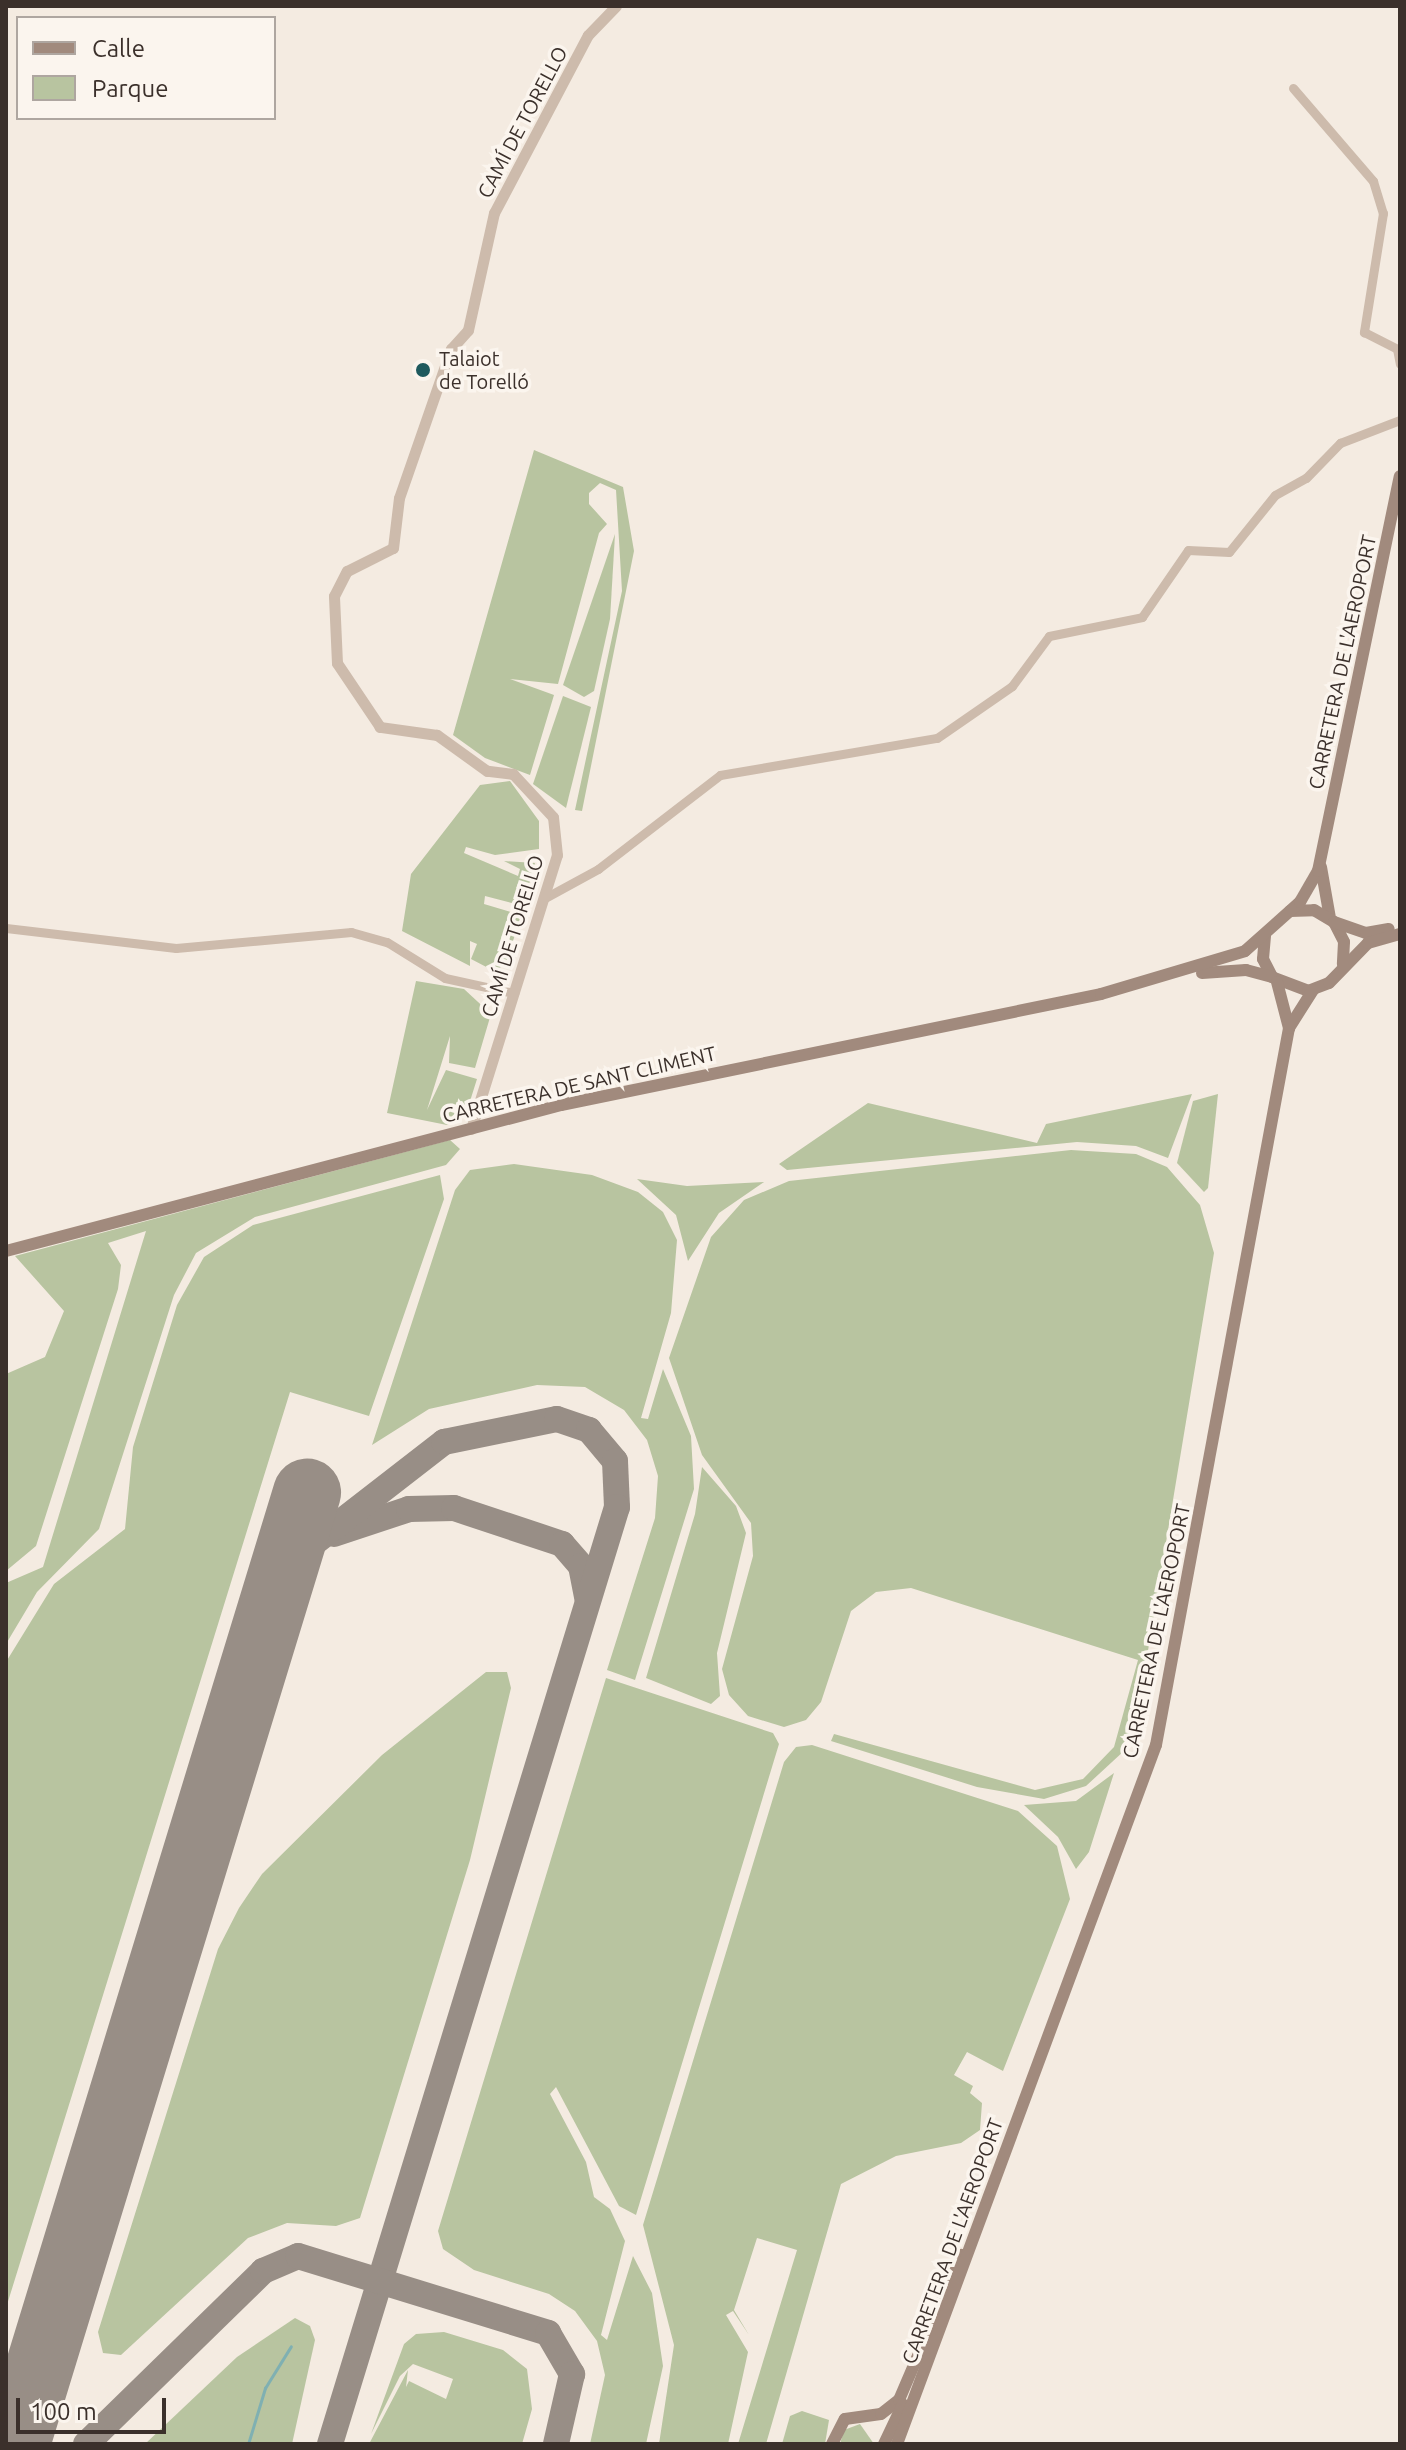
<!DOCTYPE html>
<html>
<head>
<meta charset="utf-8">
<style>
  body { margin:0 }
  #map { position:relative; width:1406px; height:2450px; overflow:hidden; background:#f4ebe1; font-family:Ubuntu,sans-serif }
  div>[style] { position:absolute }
  .green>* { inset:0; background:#b8c4a0 }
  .stream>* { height:3px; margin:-1.5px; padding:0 1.5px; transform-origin:1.5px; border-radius:1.5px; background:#7fb0b2 }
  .taxiway>* { height:26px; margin:-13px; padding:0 13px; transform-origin:13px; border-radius:13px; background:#988e86 }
  .runway>* { height:68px; margin:-34px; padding:0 34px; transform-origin:34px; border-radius:34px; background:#988e86 }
  .minor>* { height:9px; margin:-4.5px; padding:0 4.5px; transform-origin:4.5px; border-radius:4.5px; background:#cdbbac }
  .tertiary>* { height:11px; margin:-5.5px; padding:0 5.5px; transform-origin:5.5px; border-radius:5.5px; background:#cdbbac }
  .secondary>* { height:12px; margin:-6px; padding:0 6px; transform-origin:6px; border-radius:6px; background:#a18a7d }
  .dots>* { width:22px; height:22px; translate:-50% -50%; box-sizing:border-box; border:4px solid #fbf5ee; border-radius:50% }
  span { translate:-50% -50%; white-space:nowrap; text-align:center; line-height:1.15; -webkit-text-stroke:7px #fbf5ee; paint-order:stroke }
  .street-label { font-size:20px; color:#3b302b }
  .poi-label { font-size:20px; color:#3b302b }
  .left { translate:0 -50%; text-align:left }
  .frame { position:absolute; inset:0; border:8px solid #3b302b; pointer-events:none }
  .legend { position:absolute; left:16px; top:16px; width:260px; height:104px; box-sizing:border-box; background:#fbf5ee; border:2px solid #aea6a0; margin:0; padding:10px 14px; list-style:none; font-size:24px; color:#3b302b }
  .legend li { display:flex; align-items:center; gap:16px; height:40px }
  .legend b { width:40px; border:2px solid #aea6a0 }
  .scale { position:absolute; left:16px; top:2398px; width:150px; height:36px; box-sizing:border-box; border:4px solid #3b302b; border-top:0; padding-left:10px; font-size:24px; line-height:28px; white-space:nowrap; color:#3b302b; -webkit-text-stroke:6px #fbf5ee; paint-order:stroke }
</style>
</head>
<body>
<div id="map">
  <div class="green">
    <i style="clip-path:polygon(534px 450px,623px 487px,634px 551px,582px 811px,575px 810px,622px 591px,616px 490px,600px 483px,589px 493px,589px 504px,607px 524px,599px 533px,558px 684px,510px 679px,554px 695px,530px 775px,485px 758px,453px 735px)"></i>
    <i style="clip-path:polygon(615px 534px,610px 619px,594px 691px,584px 697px,563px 685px)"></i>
    <i style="clip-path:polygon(563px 696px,591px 707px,566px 808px,533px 784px)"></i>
    <i style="clip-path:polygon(510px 781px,539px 821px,539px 849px,495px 855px,466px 847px,464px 853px,518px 876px,520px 869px,504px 861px,535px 863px,523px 906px,485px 896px,484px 904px,521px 915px,506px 964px,494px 971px,471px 959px,477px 944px,470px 941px,470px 966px,402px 931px,411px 874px,480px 785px)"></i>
    <i style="clip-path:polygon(416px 981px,464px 989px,491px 1014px,475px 1068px,449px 1063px,450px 1036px,427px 1110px,446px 1070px,477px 1079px,465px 1117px,447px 1125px,387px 1113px)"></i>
    <i style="clip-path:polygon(1192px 1094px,1168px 1158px,1136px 1146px,1077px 1142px,787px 1170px,779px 1164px,868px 1103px,1037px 1143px,1046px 1124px)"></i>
    <i style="clip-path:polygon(1218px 1094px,1208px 1188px,1204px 1192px,1177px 1163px,1193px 1101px)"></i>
    <i style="clip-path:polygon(450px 1140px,460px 1149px,446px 1165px,255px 1217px,196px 1253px,174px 1295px,99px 1529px,37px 1592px,6px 1644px,6px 1583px,43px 1567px,146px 1231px,108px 1243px,121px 1265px,118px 1289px,36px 1546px,6px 1571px,6px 1374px,45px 1357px,64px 1311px,15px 1256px)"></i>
    <i style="clip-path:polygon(1071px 1150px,1136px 1154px,1167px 1167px,1200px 1205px,1214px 1253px,1139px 1705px,1125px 1750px,1086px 1786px,1044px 1799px,977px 1787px,831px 1741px,834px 1734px,1035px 1790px,1083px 1779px,1114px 1747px,1138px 1660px,911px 1588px,876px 1592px,851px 1611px,821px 1702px,806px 1720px,784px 1727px,748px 1716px,729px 1695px,722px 1669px,753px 1556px,751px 1523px,702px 1455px,669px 1358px,711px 1237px,744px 1200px,789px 1181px)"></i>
    <i style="clip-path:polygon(514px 1164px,592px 1175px,638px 1192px,663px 1212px,677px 1240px,671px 1313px,641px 1418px,648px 1419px,663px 1369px,691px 1436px,694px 1489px,635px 1680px,607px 1670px,655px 1518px,658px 1476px,647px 1440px,624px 1410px,585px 1387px,537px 1385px,429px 1409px,372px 1445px,455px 1190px,470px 1170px)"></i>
    <i style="clip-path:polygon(440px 1175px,444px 1199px,369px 1416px,290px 1392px,6px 2308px,6px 1662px,54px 1584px,125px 1529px,133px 1447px,177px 1305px,204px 1257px,253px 1225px)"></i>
    <i style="clip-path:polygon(637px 1179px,687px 1186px,764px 1182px,719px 1213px,688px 1261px,676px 1215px)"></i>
    <i style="clip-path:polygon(702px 1467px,736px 1506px,746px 1533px,717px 1653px,720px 1696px,711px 1704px,646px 1678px,695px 1514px)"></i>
    <i style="clip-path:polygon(486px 1672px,507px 1672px,511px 1688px,470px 1860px,360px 2218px,336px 2226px,287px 2223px,248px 2238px,121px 2355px,103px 2353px,98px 2332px,218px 1949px,239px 1908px,262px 1874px,382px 1755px)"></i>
    <i style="clip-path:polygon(606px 1678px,773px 1733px,779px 1744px,636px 2215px,619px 2206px,556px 2087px,550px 2094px,586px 2162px,594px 2197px,610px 2209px,625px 2241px,601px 2335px,607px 2340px,633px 2256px,652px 2293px,663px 2366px,646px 2444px,590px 2444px,605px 2375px,597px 2341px,575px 2311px,549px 2294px,474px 2270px,443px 2249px,438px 2231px)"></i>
    <i style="clip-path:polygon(812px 1745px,1018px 1811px,1057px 1846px,1070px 1899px,1003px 2071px,967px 2052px,954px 2075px,973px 2086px,970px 2093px,982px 2103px,980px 2130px,961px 2143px,896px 2156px,841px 2184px,766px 2444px,738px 2444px,797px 2250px,757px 2238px,734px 2310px,749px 2335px,733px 2311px,726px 2315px,748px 2352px,728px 2444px,659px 2444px,674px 2345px,643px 2225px,784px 1762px,796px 1747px)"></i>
    <i style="clip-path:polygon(1114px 1773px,1089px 1852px,1076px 1869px,1058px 1837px,1024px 1805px,1076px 1801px)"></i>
    <i style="clip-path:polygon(295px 2318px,310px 2326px,315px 2340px,292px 2444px,145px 2444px,237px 2357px)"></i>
    <i style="clip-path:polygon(444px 2332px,503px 2350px,527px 2369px,532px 2409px,522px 2444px,369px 2444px,408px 2370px,406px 2387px,409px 2381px,446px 2399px,453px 2379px,413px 2364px,400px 2376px,371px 2434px,404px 2344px,416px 2334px)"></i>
    <i style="clip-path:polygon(802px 2411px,829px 2420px,825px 2444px,782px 2444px,790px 2416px)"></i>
    <i style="clip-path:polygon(860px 2424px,874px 2444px,840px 2444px,844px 2430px)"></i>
  </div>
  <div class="stream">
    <i style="left:248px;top:2444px;width:59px;rotate:-73.1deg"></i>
    <i style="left:265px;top:2388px;width:49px;rotate:-58.2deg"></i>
  </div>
  <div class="taxiway">
    <i style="left:334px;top:1534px;width:79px;rotate:-18.4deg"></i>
    <i style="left:409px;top:1509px;width:45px;rotate:-1.3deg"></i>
    <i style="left:454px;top:1508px;width:114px;rotate:18.4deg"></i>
    <i style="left:562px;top:1544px;width:29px;rotate:49deg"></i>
    <i style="left:581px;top:1566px;width:33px;rotate:79deg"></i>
    <i style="left:279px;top:1585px;width:45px;rotate:-53.1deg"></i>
    <i style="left:306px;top:1549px;width:175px;rotate:-37.8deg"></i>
    <i style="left:444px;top:1442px;width:115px;rotate:-11.5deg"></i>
    <i style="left:557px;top:1419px;width:34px;rotate:19deg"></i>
    <i style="left:589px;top:1430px;width:40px;rotate:50deg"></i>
    <i style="left:615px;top:1461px;width:46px;rotate:87.5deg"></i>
    <i style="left:617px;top:1507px;width:980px;rotate:107.03deg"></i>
    <i style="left:86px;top:2444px;width:248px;rotate:-44.3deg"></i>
    <i style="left:263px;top:2271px;width:38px;rotate:-23deg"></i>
    <i style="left:298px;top:2256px;width:262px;rotate:17.1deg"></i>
    <i style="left:548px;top:2333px;width:48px;rotate:59.7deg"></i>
    <i style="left:572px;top:2374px;width:72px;rotate:102.9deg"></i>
  </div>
  <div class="runway">
    <i style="left:16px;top:2444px;width:995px;rotate:-72.99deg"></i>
  </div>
  <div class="minor">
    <i style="left:1293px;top:88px;width:123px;rotate:49.3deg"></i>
    <i style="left:1373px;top:181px;width:34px;rotate:73deg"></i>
    <i style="left:1383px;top:213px;width:121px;rotate:99.1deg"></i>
    <i style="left:1364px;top:332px;width:37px;rotate:27deg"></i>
    <i style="left:1397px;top:349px;width:15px;rotate:79deg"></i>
    <i style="left:543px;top:899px;width:63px;rotate:-28.6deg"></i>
    <i style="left:598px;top:869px;width:154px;rotate:-37.6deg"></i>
    <i style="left:720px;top:775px;width:220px;rotate:-9.7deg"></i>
    <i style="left:937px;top:738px;width:91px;rotate:-34.7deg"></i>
    <i style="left:1012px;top:686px;width:62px;rotate:-53.5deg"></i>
    <i style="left:1049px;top:636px;width:95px;rotate:-11.5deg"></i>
    <i style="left:1142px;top:617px;width:81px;rotate:-55.5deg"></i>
    <i style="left:1188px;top:550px;width:41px;rotate:2.8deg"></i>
    <i style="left:1229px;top:552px;width:73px;rotate:-51.1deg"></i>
    <i style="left:1275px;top:495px;width:35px;rotate:-29deg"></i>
    <i style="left:1306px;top:478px;width:49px;rotate:-45.8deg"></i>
    <i style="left:1340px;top:443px;width:64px;rotate:-21deg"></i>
    <i style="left:6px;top:928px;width:171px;rotate:6.7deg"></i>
    <i style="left:176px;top:948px;width:176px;rotate:-5.2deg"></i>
    <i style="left:351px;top:932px;width:37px;rotate:16deg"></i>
    <i style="left:387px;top:942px;width:68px;rotate:31.8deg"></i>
    <i style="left:445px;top:978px;width:71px;rotate:12.3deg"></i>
  </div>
  <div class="tertiary">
    <i style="left:471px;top:1129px;width:287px;rotate:-72.6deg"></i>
    <i style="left:557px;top:855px;width:38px;rotate:-96deg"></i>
    <i style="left:553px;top:817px;width:59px;rotate:-132.9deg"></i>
    <i style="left:513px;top:774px;width:26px;rotate:-173deg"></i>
    <i style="left:487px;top:771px;width:62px;rotate:-144.2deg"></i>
    <i style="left:437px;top:735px;width:58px;rotate:-172deg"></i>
    <i style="left:380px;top:727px;width:77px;rotate:-123.9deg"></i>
    <i style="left:337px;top:663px;width:67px;rotate:-92.6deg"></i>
    <i style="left:334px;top:596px;width:28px;rotate:-63deg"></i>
    <i style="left:347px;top:571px;width:51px;rotate:-26.6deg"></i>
    <i style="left:393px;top:548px;width:50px;rotate:-83.2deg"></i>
    <i style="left:399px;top:498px;width:158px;rotate:-70.8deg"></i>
    <i style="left:451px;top:349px;width:25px;rotate:-48deg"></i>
    <i style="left:468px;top:330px;width:120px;rotate:-77.5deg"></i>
    <i style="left:494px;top:213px;width:201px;rotate:-62.2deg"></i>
    <i style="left:588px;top:35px;width:40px;rotate:-46deg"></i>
  </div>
  <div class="secondary">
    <i style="left:1321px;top:867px;width:52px;rotate:80deg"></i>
    <i style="left:1290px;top:911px;width:24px;rotate:-2deg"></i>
    <i style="left:1314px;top:910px;width:23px;rotate:31deg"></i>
    <i style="left:1334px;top:922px;width:22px;rotate:63deg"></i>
    <i style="left:1344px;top:942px;width:22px;rotate:93deg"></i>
    <i style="left:1334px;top:922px;width:34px;rotate:19deg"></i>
    <i style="left:1366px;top:933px;width:23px;rotate:-10deg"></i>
    <i style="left:1265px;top:936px;width:23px;rotate:95deg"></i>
    <i style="left:1263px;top:959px;width:20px;rotate:63deg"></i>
    <i style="left:1272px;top:977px;width:39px;rotate:21deg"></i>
    <i style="left:1308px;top:991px;width:22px;rotate:-21deg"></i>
    <i style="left:1329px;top:983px;width:56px;rotate:-45.7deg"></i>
    <i style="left:1368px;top:943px;width:33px;rotate:-16deg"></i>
    <i style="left:1202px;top:973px;width:44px;rotate:-3.9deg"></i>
    <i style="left:1246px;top:970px;width:27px;rotate:15deg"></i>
    <i style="left:1277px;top:982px;width:48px;rotate:75.4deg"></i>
    <i style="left:6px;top:1251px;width:574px;rotate:-14.74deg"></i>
    <i style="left:561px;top:1105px;width:551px;rotate:-11.62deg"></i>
    <i style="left:1101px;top:994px;width:150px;rotate:-16.6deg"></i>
    <i style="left:1245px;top:951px;width:74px;rotate:-41.7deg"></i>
    <i style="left:1300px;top:902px;width:36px;rotate:-60deg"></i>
    <i style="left:1318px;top:871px;width:403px;rotate:-78.3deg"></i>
    <i style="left:832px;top:2444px;width:28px;rotate:-63deg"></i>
    <i style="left:845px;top:2419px;width:36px;rotate:-8deg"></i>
    <i style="left:881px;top:2414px;width:23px;rotate:-38deg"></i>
    <i style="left:899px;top:2400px;width:158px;rotate:-66.8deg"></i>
    <i style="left:884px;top:2444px;width:44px;rotate:-64.6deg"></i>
    <i style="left:897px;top:2444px;width:745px;rotate:-69.67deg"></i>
    <i style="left:1156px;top:1745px;width:729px;rotate:-79.49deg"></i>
    <i style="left:1289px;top:1028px;width:45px;rotate:-57.7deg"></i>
  </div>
  <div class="dots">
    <i style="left:423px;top:370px;background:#1f5a5e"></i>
  </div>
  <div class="street-label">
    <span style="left:522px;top:122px;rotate:-62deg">CAMÍ DE TORELLO</span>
    <span style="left:1342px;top:662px;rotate:-78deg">CARRETERA DE L'AEROPORT</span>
    <span style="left:512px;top:936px;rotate:-73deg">CAMÍ DE TORELLO</span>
    <span style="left:579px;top:1084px;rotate:-13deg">CARRETERA DE SANT CLIMENT</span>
    <span style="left:1156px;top:1631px;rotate:-78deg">CARRETERA DE L'AEROPORT</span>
    <span style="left:952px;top:2241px;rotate:-70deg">CARRETERA DE L'AEROPORT</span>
  </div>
  <div class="poi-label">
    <span class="left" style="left:439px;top:370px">Talaiot<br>de Torelló</span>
  </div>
  <div class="frame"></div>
  <ul class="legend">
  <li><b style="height:10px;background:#a18a7d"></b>Calle</li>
  <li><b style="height:22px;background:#b8c4a0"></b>Parque</li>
  </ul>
  <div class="scale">100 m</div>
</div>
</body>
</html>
